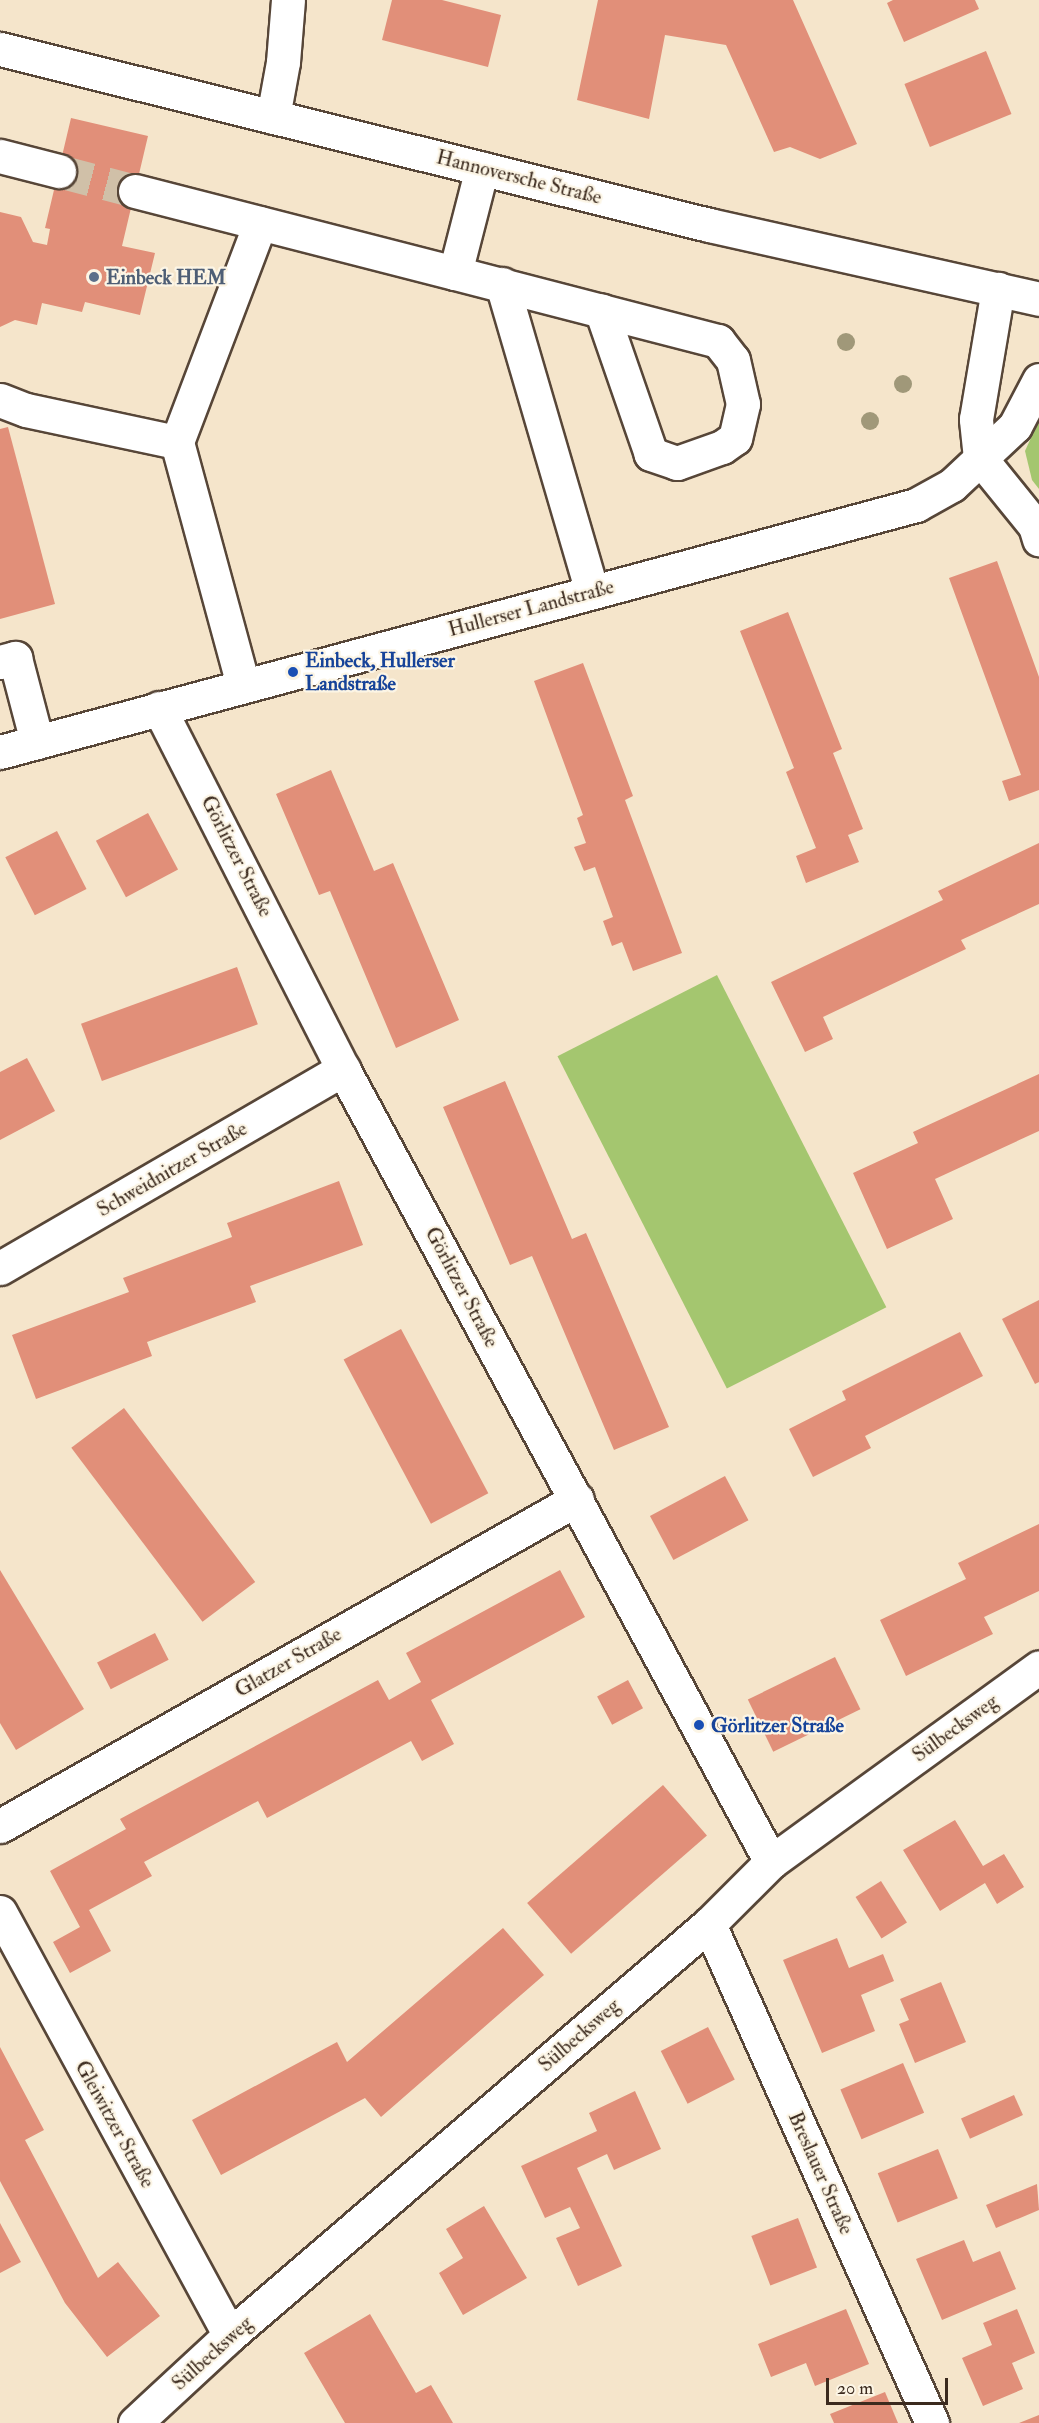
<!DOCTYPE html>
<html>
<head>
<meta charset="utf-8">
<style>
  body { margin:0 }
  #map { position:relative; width:1039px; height:2423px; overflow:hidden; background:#f5e5cb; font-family:"IM FELL Double Pica",serif }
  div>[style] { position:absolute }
  .green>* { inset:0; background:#a4c66f; transform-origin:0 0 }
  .building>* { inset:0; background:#e18f79; transform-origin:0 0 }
  .minor-tunnel>* { height:33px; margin-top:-16.5px; transform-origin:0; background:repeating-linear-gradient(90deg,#d0c0a8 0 33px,transparent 0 49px) }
  .roads { filter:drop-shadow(2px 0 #574638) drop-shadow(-2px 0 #574638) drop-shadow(0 2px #574638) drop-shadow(0 -2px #574638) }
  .minor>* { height:33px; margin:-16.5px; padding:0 16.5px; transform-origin:16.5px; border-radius:16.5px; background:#fff }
  .major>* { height:33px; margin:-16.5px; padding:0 16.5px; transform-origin:16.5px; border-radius:16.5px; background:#fff }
  .trees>* { width:18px; height:18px; margin:-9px; border-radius:50%; background:#a09879 }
  .dots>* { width:16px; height:16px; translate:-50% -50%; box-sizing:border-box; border:3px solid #fcf5e5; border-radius:50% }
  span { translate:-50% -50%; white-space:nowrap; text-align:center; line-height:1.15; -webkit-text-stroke:4.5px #fcf5e5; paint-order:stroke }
  .street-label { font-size:20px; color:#3b2a1e }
  .service-label { font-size:20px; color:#4e5e75; font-weight:700 }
  .left { translate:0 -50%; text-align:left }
  .transit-label { font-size:20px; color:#164399; font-weight:700 }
  .scale { position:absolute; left:826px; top:2378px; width:122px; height:27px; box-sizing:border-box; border:3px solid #3b2a1e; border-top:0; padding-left:8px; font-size:18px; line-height:21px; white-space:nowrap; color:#3b2a1e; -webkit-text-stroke:4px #fcf5e5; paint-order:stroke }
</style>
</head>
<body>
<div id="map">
  <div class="green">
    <i style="clip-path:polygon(1039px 420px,1039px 489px,1032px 480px,1025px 451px)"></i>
    <i style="left:717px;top:975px;width:373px;height:179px;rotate:63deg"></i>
  </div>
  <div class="building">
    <i style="clip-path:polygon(392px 0,442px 0,501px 15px,488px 67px,382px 40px)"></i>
    <i style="clip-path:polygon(598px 0,793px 0,857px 144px,820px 159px,790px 147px,774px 152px,726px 45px,665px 35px,649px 119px,577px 100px)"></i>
    <i style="clip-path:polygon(893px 0,975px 0,979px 9px,904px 42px,887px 3px)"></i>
    <i style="left:986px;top:51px;width:68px;height:88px;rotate:68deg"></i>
    <i style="clip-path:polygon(71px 118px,148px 136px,122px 246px,155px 253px,140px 315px,85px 302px,82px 312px,42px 303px,37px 325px,15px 320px,0 327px,0 212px,21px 217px,33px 242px,47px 245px,50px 229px,45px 228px)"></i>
    <i style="clip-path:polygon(8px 427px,55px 604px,0 619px,0 429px)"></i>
    <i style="clip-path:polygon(997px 561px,1039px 677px,1039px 790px,1009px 801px,1002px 781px,1021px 775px,949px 578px)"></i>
    <i style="clip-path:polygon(788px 612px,842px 749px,833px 753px,863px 829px,848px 835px,859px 862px,806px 883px,796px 856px,816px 848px,786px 772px,794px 768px,740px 631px)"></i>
    <i style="clip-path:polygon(583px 663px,633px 796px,625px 800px,682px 953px,633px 971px,622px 942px,612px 946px,603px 921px,613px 917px,595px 867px,584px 871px,574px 847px,586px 843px,577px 818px,583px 815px,534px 681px)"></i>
    <i style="clip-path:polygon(331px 770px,374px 871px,393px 863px,459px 1020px,396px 1048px,330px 891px,319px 895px,276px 794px)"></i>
    <i style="left:148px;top:813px;width:64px;height:59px;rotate:62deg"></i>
    <i style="left:57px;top:831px;width:65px;height:58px;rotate:63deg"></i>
    <i style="clip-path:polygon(1039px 843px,1039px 904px,961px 940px,966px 949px,823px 1017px,833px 1039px,805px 1052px,771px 982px,943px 900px,938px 891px)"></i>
    <i style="left:237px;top:967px;width:61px;height:166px;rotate:70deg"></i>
    <i style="clip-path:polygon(27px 1058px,55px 1111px,0 1140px,0 1072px)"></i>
    <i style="clip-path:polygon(1039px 1074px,1039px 1131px,935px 1179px,953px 1219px,887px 1249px,853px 1173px,918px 1143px,913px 1132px)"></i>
    <i style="clip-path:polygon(505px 1081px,572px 1239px,586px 1233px,669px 1427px,614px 1450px,532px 1256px,510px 1265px,443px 1107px)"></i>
    <i style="clip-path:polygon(339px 1181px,363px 1245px,250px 1286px,256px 1302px,147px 1342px,152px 1356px,36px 1399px,12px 1335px,129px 1292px,123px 1278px,232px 1237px,227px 1223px)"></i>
    <i style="clip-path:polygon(1039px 1300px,1039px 1382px,1035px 1384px,1002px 1319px)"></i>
    <i style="left:401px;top:1329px;width:186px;height:65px;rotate:62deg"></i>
    <i style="clip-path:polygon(960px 1332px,983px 1376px,865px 1436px,871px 1448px,813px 1477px,789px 1429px,846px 1400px,842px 1391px)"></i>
    <i style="left:124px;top:1408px;width:218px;height:66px;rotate:53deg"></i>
    <i style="left:725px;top:1476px;width:50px;height:85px;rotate:62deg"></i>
    <i style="clip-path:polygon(1039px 1524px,1039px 1591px,984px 1617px,993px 1634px,906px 1676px,880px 1620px,966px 1579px,958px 1563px)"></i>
    <i style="clip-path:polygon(0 1570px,84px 1709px,16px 1750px,0 1723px)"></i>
    <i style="clip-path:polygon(560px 1570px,585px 1617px,431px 1700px,454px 1744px,422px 1761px,411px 1741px,267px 1818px,258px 1801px,144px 1862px,152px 1876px,89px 1910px,111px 1951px,70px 1973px,53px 1942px,80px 1927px,50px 1871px,126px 1829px,120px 1819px,378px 1680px,389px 1700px,421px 1682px,406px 1653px)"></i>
    <i style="left:155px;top:1633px;width:30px;height:65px;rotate:63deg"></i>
    <i style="left:835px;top:1657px;width:58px;height:97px;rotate:64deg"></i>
    <i style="left:628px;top:1680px;width:32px;height:35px;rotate:62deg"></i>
    <i style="left:663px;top:1785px;width:67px;height:180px;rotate:49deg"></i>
    <i style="clip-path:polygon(955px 1820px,983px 1866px,1004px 1854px,1024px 1887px,997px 1904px,985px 1883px,940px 1911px,903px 1850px)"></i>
    <i style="left:881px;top:1881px;width:49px;height:30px;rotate:58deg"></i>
    <i style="clip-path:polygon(503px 1928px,544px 1975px,381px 2117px,365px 2098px,221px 2175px,192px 2120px,337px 2042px,347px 2062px)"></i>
    <i style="clip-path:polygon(837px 1938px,849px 1968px,883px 1954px,894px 1981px,861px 1995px,875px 2031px,822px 2053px,783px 1960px)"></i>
    <i style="clip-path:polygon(941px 1982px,966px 2042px,915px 2063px,899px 2024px,909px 2020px,900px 1999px)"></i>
    <i style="left:708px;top:2027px;width:59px;height:53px;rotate:63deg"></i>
    <i style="clip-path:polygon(0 2047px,44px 2130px,25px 2140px,98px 2278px,118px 2262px,160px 2316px,107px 2357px,65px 2303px,0 2181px)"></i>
    <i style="left:903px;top:2063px;width:54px;height:68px;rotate:67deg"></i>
    <i style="clip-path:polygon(635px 2091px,661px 2149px,614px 2170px,607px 2154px,577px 2168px,622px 2266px,578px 2286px,556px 2238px,580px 2228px,570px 2207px,545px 2218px,521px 2166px,597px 2131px,589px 2113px)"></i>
    <i style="left:1014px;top:2095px;width:22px;height:58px;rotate:66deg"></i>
    <i style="left:938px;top:2149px;width:53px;height:65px;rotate:68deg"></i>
    <i style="clip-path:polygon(1037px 2184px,1039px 2210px,996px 2228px,986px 2205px)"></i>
    <i style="clip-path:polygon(484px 2206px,527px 2278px,463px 2315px,439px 2273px,463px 2258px,446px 2229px)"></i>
    <i style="left:798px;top:2218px;width:53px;height:50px;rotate:69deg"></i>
    <i style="clip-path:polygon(0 2223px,21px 2262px,0 2273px)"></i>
    <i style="clip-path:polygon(964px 2240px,973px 2262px,1000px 2251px,1016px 2289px,942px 2320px,916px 2259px)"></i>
    <i style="clip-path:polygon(846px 2309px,869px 2364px,815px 2386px,806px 2363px,771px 2377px,758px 2344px)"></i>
    <i style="clip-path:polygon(1017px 2309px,1035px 2353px,1012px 2363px,1023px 2389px,983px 2406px,962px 2358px,992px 2345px,983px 2323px)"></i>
    <i style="clip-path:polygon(370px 2314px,416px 2393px,431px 2385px,453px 2423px,345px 2423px,304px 2353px)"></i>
    <i style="clip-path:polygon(885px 2392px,898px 2423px,834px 2423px,830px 2414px)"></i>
    <i style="clip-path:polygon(1039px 2415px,1039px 2423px,1019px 2423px)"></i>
  </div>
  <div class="minor-tunnel">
    <i style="left:59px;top:171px;width:79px;rotate:14.7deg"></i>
  </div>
  <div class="roads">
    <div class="minor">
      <i style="left:273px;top:117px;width:56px;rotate:-79.7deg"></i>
      <i style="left:283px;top:62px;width:62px;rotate:-85.4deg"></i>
      <i style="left:0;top:156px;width:61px;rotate:14.3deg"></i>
      <i style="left:135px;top:191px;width:330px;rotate:14.4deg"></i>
      <i style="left:455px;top:273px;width:108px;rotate:-75.6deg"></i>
      <i style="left:455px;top:273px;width:272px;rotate:14.5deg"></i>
      <i style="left:718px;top:341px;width:24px;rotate:52deg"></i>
      <i style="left:733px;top:360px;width:45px;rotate:77.2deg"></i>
      <i style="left:743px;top:404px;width:35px;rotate:103deg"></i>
      <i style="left:735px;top:438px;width:16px;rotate:145deg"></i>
      <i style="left:722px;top:447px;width:48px;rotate:160.4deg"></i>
      <i style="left:677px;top:463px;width:28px;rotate:-161deg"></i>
      <i style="left:651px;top:454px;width:152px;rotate:-109.1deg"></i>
      <i style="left:502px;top:284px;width:321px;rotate:73.7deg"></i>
      <i style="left:0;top:400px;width:28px;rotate:21deg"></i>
      <i style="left:26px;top:410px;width:154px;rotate:12deg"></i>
      <i style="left:177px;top:442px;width:252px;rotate:74.8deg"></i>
      <i style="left:177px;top:442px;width:234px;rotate:-69.2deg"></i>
      <i style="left:980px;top:458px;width:39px;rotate:-96deg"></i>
      <i style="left:976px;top:419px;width:132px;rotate:-80.4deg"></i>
      <i style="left:980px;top:458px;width:87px;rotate:51deg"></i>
      <i style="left:1035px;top:526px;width:14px;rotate:73deg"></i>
      <i style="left:0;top:662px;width:16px;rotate:-15deg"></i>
      <i style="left:15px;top:658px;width:87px;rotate:75.3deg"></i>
      <i style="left:159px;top:708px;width:405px;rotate:63deg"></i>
      <i style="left:343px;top:1069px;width:901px;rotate:61.64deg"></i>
      <i style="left:0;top:752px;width:949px;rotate:-15.09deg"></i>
      <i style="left:916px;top:505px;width:41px;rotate:-29.1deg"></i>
      <i style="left:952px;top:485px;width:86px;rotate:-43.1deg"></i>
      <i style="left:1015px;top:426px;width:52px;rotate:-62.4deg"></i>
      <i style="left:0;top:1268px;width:397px;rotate:-30.1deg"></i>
      <i style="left:0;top:1826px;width:663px;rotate:-29.54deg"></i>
      <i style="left:0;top:1912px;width:481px;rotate:61.5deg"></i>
      <i style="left:709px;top:1924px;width:547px;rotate:65.92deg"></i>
      <i style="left:135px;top:2423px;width:129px;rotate:-42.8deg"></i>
      <i style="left:230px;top:2335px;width:631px;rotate:-40.63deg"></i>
      <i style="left:709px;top:1924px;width:88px;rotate:-45deg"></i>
      <i style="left:771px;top:1862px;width:331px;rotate:-36deg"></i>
    </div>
    <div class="major">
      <i style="left:0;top:49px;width:731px;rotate:13.94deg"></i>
      <i style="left:709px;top:225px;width:338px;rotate:12.6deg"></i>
    </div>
  </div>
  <div class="trees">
    <i style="left:846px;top:342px"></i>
    <i style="left:903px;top:384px"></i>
    <i style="left:870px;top:421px"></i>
  </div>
  <div class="dots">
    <i style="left:94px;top:277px;background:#5c6f8a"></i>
    <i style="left:293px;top:672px;background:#1a4fb4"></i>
    <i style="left:699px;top:1725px;background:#1a4fb4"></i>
  </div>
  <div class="street-label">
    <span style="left:519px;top:177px;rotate:14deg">Hannoversche Straße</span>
    <span style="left:531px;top:608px;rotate:-15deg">Hullerser Landstraße</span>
    <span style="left:237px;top:856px;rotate:63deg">Görlitzer Straße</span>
    <span style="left:172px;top:1169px;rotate:-30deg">Schweidnitzer Straße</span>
    <span style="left:462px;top:1287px;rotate:62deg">Görlitzer Straße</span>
    <span style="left:288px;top:1662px;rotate:-30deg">Glatzer Straße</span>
    <span style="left:955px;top:1728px;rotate:-36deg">Sülbecksweg</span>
    <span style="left:579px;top:2035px;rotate:-41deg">Sülbecksweg</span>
    <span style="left:115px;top:2124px;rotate:61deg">Gleiwitzer Straße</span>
    <span style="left:821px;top:2173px;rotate:66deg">Breslauer Straße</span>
    <span style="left:212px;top:2353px;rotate:-42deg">Sülbecksweg</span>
  </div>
  <div class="service-label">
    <span class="left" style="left:106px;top:277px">Einbeck HEM</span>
  </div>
  <div class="transit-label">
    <span class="left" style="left:305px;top:672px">Einbeck, Hullerser<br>Landstraße</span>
    <span class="left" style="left:711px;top:1725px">Görlitzer Straße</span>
  </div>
  <div class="scale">20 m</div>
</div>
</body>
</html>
